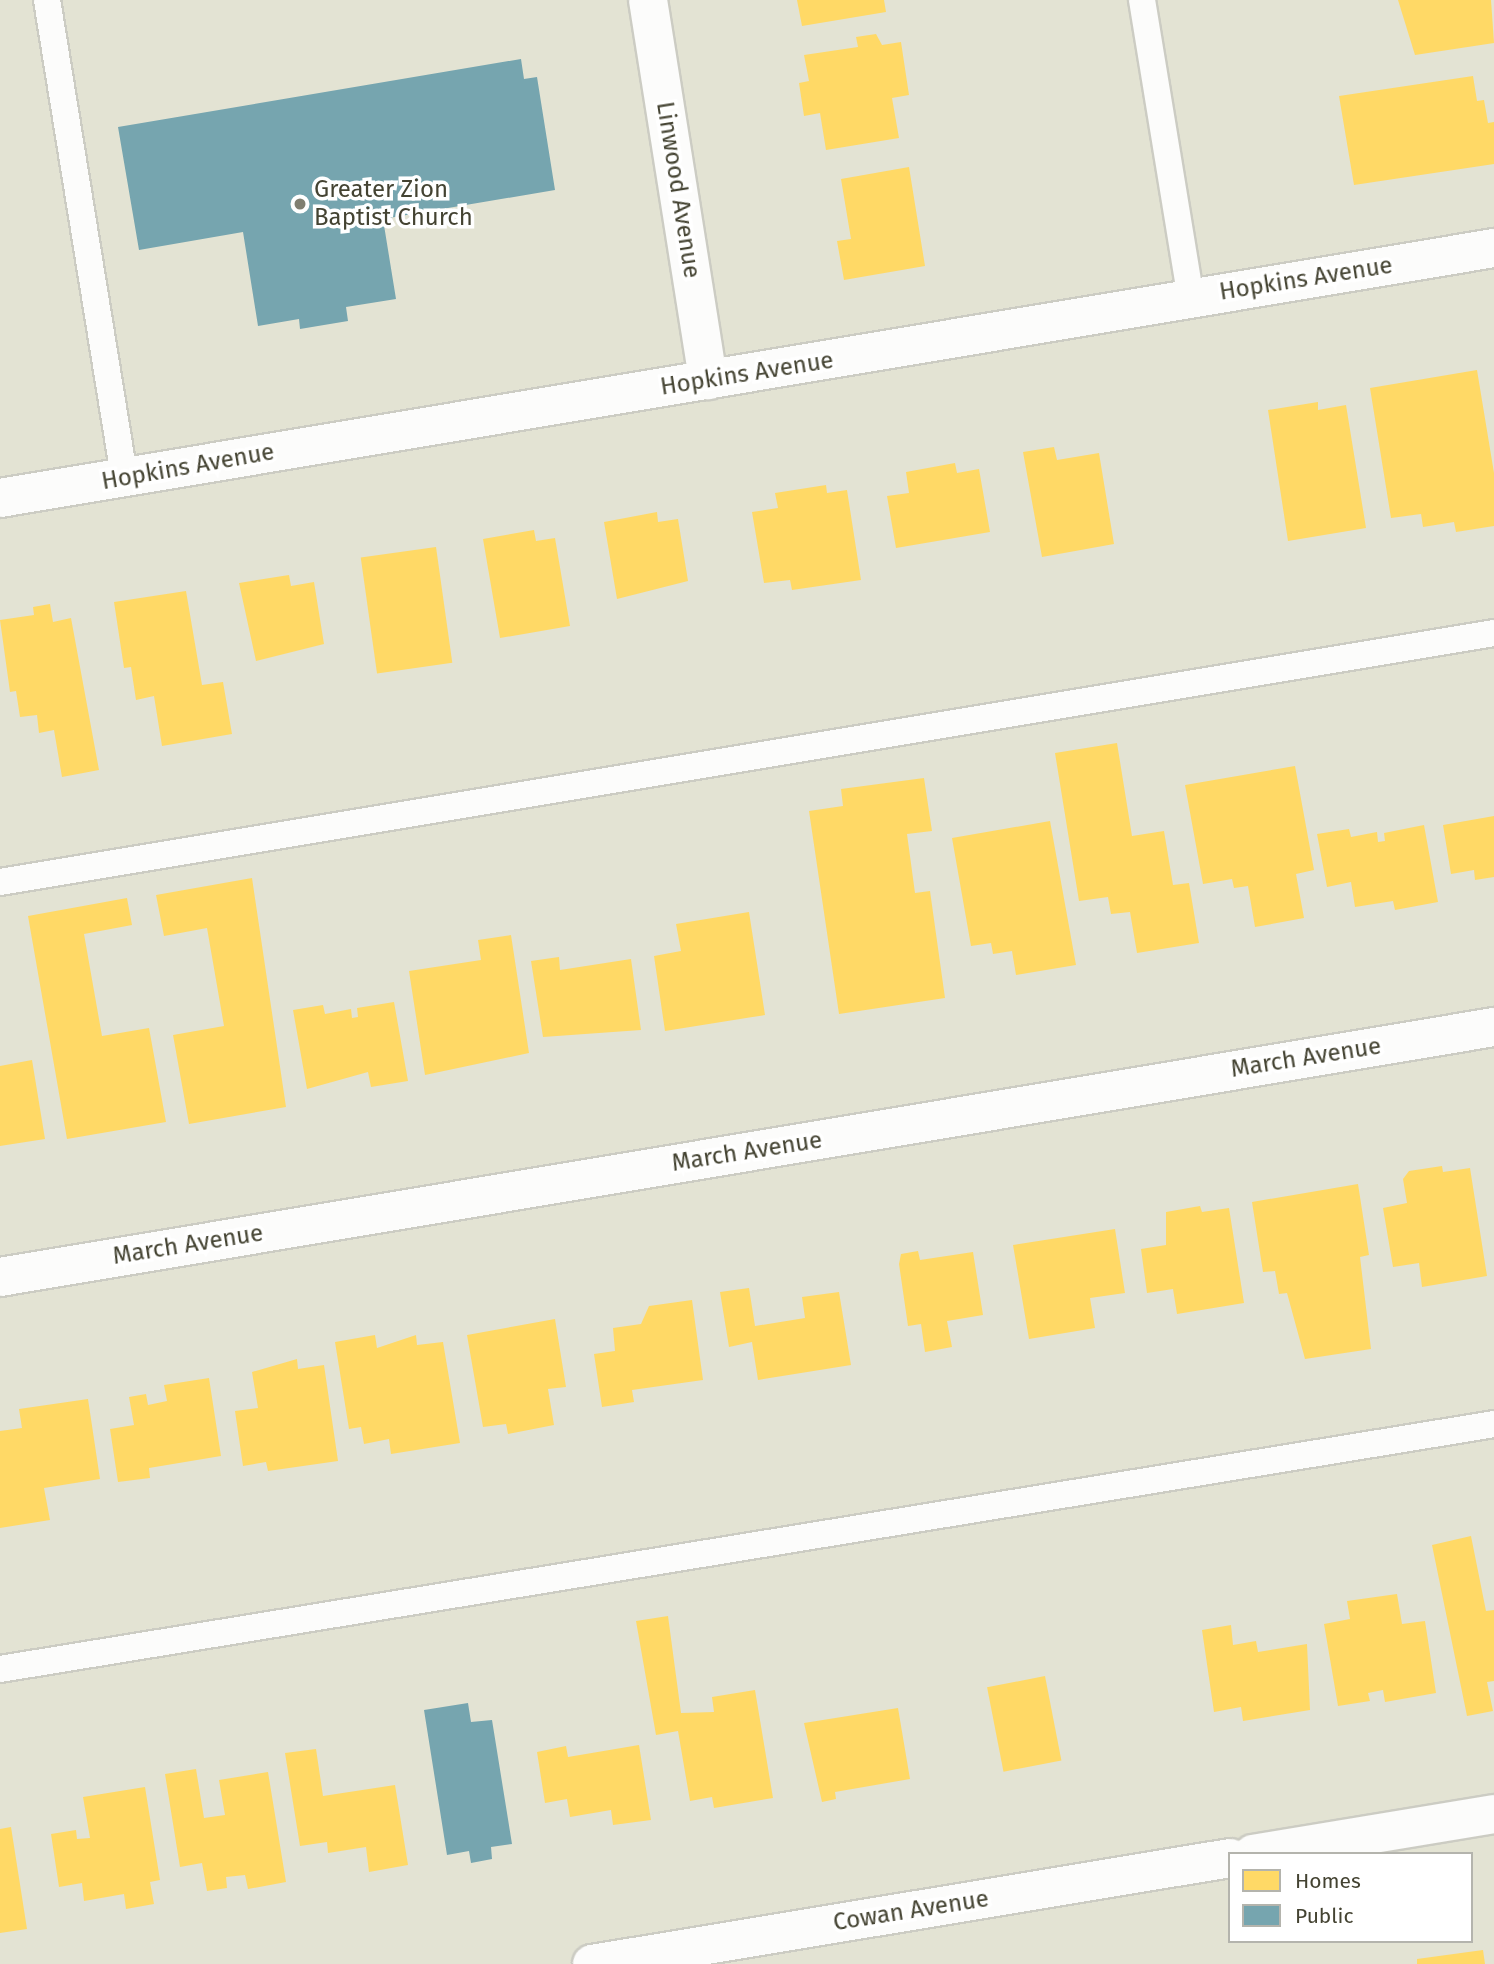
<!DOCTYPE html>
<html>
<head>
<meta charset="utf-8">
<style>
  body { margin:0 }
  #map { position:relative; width:1494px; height:1964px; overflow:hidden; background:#eeeee6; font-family:"Fira Sans",sans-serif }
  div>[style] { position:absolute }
  .residential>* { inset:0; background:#e3e3d3 }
  .homes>* { inset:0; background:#ffd966; transform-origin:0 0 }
  .public>* { inset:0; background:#76a5af }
  .roads { filter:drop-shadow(2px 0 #ccccc3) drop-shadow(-2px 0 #ccccc3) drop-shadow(0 2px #ccccc3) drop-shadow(0 -2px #ccccc3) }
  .service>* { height:26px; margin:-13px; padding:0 13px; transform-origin:13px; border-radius:13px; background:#fcfcfb }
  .minor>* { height:38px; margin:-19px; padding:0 19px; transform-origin:19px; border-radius:19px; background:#fcfcfb }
  .dots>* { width:19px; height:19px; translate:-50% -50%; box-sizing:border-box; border:4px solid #fff; border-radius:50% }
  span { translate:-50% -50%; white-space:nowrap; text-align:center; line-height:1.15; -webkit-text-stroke:7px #fff; paint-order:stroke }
  .poi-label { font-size:24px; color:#444332 }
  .left { translate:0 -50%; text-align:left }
  .street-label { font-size:24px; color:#444332 }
  .legend { position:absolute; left:1228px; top:1852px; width:245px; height:91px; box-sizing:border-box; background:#fff; border:2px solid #b4b4ad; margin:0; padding:9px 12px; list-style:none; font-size:21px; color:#444332 }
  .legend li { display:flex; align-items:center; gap:14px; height:35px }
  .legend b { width:35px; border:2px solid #b4b4ad }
</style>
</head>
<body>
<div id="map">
  <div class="residential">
    <i style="clip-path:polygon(evenodd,0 0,1494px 0,1494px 1964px,0 1964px,0 0,1230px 1854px,1471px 1854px,1471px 1941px,1230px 1941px,1230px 1854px)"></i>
  </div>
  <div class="homes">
    <i style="clip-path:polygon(797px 0,884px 0,886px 12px,802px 26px)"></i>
    <i style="clip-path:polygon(1398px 0,1491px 0,1494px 43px,1415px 55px)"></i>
    <i style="clip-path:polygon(876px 34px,882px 45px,901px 42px,909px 95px,892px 98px,899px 138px,826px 150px,820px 113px,804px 116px,799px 83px,809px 81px,804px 55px,858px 47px,856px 37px)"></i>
    <i style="clip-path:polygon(1473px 76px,1477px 101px,1484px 100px,1488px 123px,1494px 122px,1494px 164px,1354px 185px,1339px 96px)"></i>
    <i style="clip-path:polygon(909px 167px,925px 266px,844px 280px,837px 241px,851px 239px,841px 179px)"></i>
    <i style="clip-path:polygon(1477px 370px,1494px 473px,1494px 526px,1456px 532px,1454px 522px,1423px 527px,1421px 514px,1391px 518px,1370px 388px)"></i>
    <i style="clip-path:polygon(1318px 402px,1318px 410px,1346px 405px,1366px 528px,1288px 541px,1268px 410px)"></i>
    <i style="clip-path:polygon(1054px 447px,1057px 460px,1099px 453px,1114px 544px,1042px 557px,1023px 452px)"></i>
    <i style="clip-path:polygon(955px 463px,957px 473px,979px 469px,990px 532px,896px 548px,887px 496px,909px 493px,906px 472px)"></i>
    <i style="clip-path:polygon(826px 485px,827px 493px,847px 490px,861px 580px,792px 590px,790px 580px,764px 583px,752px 512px,778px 508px,775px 493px)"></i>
    <i style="clip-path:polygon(657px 512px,658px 522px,678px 519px,688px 581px,617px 599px,604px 522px)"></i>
    <i style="clip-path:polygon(534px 530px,536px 541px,555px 538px,570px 626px,500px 638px,483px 539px)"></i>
    <i style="left:436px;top:547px;width:117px;height:76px;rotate:82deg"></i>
    <i style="clip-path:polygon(289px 575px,291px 586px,314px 582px,324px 644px,256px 661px,239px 583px)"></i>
    <i style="clip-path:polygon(186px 591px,202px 685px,223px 682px,232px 734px,162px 746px,154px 696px,136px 700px,131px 667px,124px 668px,114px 602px)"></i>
    <i style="clip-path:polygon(50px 604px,53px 622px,71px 618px,99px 770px,62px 777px,54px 730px,39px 733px,37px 715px,20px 717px,16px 691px,10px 692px,0 620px,34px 615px,33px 607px)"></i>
    <i style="clip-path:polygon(1117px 743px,1132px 836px,1164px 831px,1173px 885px,1189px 883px,1199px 943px,1137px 953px,1130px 912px,1111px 914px,1108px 897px,1079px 901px,1055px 753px)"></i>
    <i style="clip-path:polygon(1295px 766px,1314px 870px,1296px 874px,1304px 918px,1255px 927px,1248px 886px,1234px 888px,1232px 879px,1203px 884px,1185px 785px)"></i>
    <i style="clip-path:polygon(924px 778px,932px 831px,907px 834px,915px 893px,930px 891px,945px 998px,839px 1014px,809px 811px,843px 806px,841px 789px)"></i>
    <i style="clip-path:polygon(1494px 816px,1494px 877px,1475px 880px,1474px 870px,1451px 874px,1443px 825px)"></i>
    <i style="clip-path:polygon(1050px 821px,1076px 965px,1016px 975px,1012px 951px,993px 954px,991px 943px,971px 946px,952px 838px)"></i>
    <i style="clip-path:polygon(1424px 825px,1438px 902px,1395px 910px,1393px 901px,1355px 907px,1351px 882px,1327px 887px,1317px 834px,1349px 829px,1351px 837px,1377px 832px,1378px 842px,1385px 841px,1384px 833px)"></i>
    <i style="clip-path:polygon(252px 878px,286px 1107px,189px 1124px,173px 1035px,224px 1026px,207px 928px,164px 936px,156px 895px)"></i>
    <i style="clip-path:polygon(127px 898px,132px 925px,84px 934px,102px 1036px,149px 1028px,166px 1122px,67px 1139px,28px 916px)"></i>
    <i style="clip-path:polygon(749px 912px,765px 1015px,665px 1031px,654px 956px,681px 951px,676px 924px)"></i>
    <i style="clip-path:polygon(511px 935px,529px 1053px,425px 1075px,409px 971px,481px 960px,478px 940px)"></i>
    <i style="clip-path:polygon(559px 957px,560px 970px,631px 959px,641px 1030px,543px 1037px,531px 961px)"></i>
    <i style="clip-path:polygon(394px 1002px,408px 1081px,371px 1087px,368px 1072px,307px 1089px,293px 1010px,323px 1005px,325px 1014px,351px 1009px,352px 1018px,358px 1017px,357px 1008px)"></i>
    <i style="clip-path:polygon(32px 1060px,45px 1139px,0 1146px,0 1066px)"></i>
    <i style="clip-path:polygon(1442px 1166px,1443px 1172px,1470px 1168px,1487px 1276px,1422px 1287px,1419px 1263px,1393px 1267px,1383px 1208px,1407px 1203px,1403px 1179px,1409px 1171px)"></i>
    <i style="clip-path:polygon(1358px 1184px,1369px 1255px,1360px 1257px,1371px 1349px,1305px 1359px,1287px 1293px,1279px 1294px,1275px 1271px,1263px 1272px,1252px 1202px)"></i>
    <i style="clip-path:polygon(1200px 1206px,1202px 1212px,1229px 1208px,1244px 1303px,1177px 1314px,1173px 1289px,1147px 1293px,1141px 1249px,1166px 1245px,1166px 1212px)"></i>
    <i style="clip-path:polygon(1115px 1229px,1125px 1293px,1090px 1298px,1095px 1328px,1029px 1339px,1013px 1245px)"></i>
    <i style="clip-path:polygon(918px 1251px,920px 1260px,973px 1252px,983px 1315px,947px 1321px,952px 1347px,925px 1352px,921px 1324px,908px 1326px,899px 1264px,901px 1254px)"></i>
    <i style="clip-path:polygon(749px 1288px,755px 1326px,805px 1318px,802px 1297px,839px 1292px,851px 1365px,758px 1380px,752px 1342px,729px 1347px,720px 1292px)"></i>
    <i style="clip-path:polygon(692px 1300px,703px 1380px,632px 1390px,634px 1402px,602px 1407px,594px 1354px,615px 1351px,613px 1328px,641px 1324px,649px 1306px)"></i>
    <i style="clip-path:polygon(555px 1319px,566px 1387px,548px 1389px,554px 1425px,508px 1434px,506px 1424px,483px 1427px,467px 1335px)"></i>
    <i style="clip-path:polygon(375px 1335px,377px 1348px,416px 1335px,417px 1345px,443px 1342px,460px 1443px,391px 1454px,389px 1439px,364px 1444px,361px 1427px,349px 1429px,335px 1342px)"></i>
    <i style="clip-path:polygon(297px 1359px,298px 1369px,324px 1365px,338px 1461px,268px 1471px,266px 1462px,243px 1466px,235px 1411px,258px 1408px,252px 1372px)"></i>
    <i style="clip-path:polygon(209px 1378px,221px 1456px,149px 1468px,150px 1478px,118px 1482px,110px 1429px,134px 1425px,129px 1397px,146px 1394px,148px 1405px,167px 1401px,164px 1385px)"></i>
    <i style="clip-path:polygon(88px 1399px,100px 1479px,44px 1488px,50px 1520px,0 1528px,0 1431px,22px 1428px,19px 1409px)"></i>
    <i style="clip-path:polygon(1471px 1536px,1486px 1611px,1494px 1610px,1494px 1681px,1487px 1682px,1493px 1711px,1467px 1716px,1432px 1545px)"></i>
    <i style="clip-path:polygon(1397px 1594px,1402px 1624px,1425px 1621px,1436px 1693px,1385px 1702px,1383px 1690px,1368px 1693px,1370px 1701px,1338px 1706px,1324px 1624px,1350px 1619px,1347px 1601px)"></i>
    <i style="clip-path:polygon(668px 1616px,681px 1713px,714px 1712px,712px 1697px,755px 1690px,773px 1798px,714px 1808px,712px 1797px,690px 1801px,678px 1731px,656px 1735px,636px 1621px)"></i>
    <i style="clip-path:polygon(1231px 1625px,1233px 1645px,1256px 1641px,1258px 1652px,1307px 1644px,1310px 1710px,1243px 1721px,1241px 1707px,1214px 1712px,1202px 1630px)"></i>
    <i style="left:1045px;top:1676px;width:86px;height:59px;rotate:79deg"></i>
    <i style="clip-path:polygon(898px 1708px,910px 1779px,835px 1792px,836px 1799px,822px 1802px,804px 1723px)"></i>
    <i style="clip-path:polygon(639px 1745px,651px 1820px,613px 1825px,611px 1810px,570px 1817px,567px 1799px,545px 1803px,537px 1752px,566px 1746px,568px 1757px)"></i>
    <i style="clip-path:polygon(316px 1749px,323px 1796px,395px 1785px,408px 1865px,369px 1872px,366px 1847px,328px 1853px,327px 1842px,300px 1846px,285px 1753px)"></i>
    <i style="clip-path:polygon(196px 1769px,204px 1818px,225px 1815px,219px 1780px,268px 1772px,286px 1882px,248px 1889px,245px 1875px,226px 1877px,227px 1888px,207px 1891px,202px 1863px,180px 1867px,165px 1774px)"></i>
    <i style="clip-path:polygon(145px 1787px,160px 1880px,150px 1882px,154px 1904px,126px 1909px,124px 1894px,84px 1901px,82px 1883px,59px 1887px,51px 1834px,76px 1830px,77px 1839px,90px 1838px,83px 1797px)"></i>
    <i style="clip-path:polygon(11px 1827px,27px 1929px,0 1933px,0 1829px)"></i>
    <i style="clip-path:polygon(1483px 1950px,1485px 1964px,1417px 1964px,1417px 1959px)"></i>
  </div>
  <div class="public">
    <i style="clip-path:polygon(521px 59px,524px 79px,537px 77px,555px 190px,383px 219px,396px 299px,346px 307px,348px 321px,300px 329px,299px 319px,258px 326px,243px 232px,139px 250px,118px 127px)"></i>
    <i style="clip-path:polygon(468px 1703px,471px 1722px,492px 1720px,512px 1844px,491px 1847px,492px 1859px,471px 1863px,469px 1851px,447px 1855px,424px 1710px)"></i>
  </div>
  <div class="roads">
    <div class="service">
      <i style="left:47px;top:0;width:483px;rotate:80.8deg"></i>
      <i style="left:1142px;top:0;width:303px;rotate:80.7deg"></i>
      <i style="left:0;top:882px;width:1515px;rotate:-9.46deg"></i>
      <i style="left:0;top:1669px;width:1514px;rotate:-9.31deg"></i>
    </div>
    <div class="minor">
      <i style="left:648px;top:0;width:385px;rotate:81deg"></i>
      <i style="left:0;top:498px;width:1515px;rotate:-9.5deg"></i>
      <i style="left:0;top:1277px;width:1515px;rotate:-9.5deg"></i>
      <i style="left:1253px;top:1854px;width:244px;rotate:-9.4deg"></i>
      <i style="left:592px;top:1964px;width:647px;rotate:-9.43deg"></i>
    </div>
  </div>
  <div class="dots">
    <i style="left:300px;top:204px;background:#807f71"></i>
  </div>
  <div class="poi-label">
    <span class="left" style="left:314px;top:204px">Greater Zion<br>Baptist Church</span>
  </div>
  <div class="street-label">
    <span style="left:678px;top:190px;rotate:81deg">Linwood Avenue</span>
    <span style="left:1306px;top:279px;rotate:-9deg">Hopkins Avenue</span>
    <span style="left:747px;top:374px;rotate:-9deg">Hopkins Avenue</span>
    <span style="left:188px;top:467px;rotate:-10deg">Hopkins Avenue</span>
    <span style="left:1306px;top:1058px;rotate:-9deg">March Avenue</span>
    <span style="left:747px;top:1152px;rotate:-9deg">March Avenue</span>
    <span style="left:188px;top:1245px;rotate:-9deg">March Avenue</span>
    <span style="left:911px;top:1911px;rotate:-9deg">Cowan Avenue</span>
  </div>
  <ul class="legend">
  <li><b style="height:19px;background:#ffd966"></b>Homes</li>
  <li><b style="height:19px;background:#76a5af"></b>Public</li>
  </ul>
</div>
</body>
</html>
